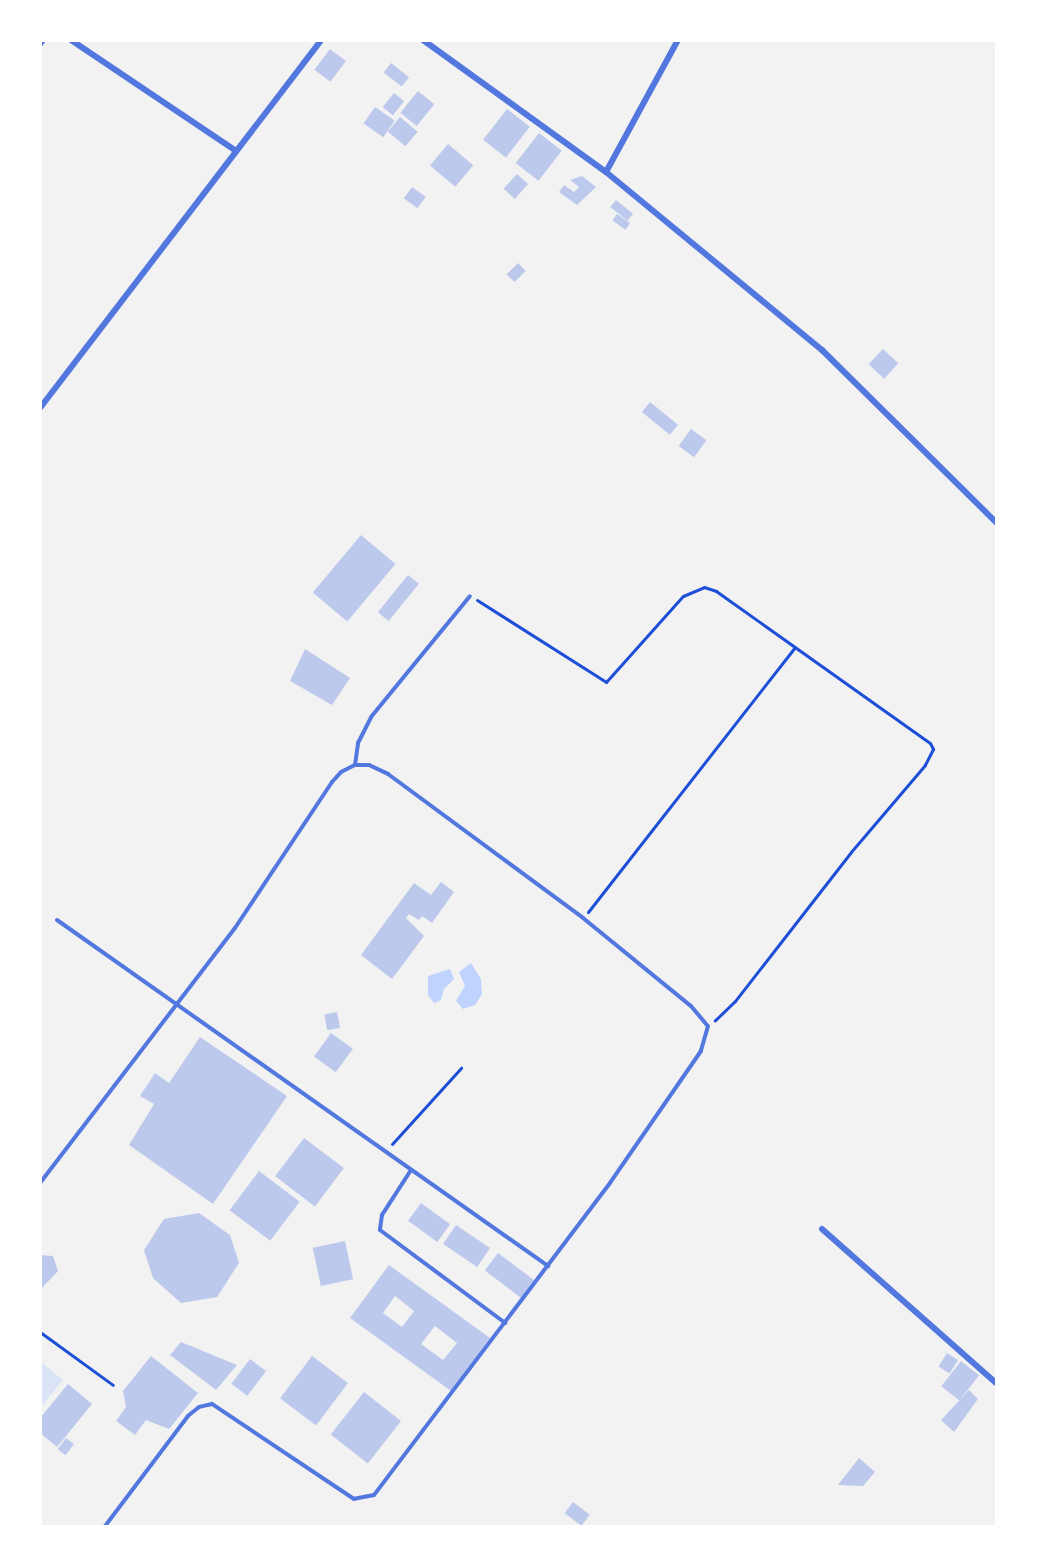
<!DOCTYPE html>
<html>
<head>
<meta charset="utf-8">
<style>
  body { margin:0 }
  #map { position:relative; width:1037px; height:1567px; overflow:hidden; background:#f2f2f2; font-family:Montserrat,sans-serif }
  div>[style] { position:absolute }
  .green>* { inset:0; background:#dbe4f7 }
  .water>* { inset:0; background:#bfd3fe }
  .building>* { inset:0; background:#bdc9ec; transform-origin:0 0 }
  .path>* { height:3px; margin:-1.5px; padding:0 1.5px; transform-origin:1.5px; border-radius:1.5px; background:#1d4ed8 }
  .service>* { height:4px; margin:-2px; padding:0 2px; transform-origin:2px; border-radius:2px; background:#5277de }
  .minor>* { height:6px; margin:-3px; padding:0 3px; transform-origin:3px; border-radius:3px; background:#5277de }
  span { translate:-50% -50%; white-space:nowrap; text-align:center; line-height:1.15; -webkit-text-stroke:6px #fff; paint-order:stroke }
  .frame { position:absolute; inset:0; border:42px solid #fff; pointer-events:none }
</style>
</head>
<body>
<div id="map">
  <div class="green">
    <i style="clip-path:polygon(41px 1362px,63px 1380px,41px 1407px)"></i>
  </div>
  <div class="water">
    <i style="clip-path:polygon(471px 963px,481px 979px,482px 994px,475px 1005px,463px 1009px,456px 1001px,465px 986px,459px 972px)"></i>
    <i style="clip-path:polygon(450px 969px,454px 979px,444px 989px,441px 1000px,434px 1003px,428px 995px,428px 976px)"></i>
  </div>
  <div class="building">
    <i style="left:330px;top:49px;width:20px;height:26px;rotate:37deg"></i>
    <i style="left:391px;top:63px;width:23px;height:12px;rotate:38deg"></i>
    <i style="left:418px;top:91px;width:21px;height:28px;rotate:39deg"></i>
    <i style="left:394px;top:93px;width:13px;height:18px;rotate:39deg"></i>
    <i style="left:375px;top:107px;width:24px;height:20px;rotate:35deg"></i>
    <i style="left:507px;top:109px;width:29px;height:39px;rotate:38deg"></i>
    <i style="left:400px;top:117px;width:23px;height:19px;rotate:40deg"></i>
    <i style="left:539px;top:133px;width:29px;height:38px;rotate:38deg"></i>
    <i style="left:448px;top:144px;width:33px;height:28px;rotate:40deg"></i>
    <i style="left:517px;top:174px;width:15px;height:20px;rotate:42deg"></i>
    <i style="clip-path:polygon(582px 176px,596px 187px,577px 205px,559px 192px,564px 185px,574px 192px,579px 187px,570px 180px)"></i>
    <i style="left:412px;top:187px;width:17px;height:14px;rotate:36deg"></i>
    <i style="left:616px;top:200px;width:22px;height:9px;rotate:39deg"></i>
    <i style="left:617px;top:214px;width:16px;height:8px;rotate:35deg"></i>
    <i style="left:518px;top:263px;width:11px;height:16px;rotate:45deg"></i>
    <i style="left:883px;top:349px;width:21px;height:21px;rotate:43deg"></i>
    <i style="left:650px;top:402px;width:36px;height:13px;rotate:39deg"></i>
    <i style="left:691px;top:429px;width:19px;height:21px;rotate:36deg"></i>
    <i style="left:361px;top:535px;width:45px;height:75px;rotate:40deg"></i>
    <i style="left:408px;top:575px;width:14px;height:48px;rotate:39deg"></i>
    <i style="clip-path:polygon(305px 649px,350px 678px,332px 705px,290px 681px)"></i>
    <i style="clip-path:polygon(441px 882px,454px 892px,432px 923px,422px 916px,419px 920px,409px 914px,406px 918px,424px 936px,392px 979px,361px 955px,414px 883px,431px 895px)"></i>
    <i style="left:337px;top:1012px;width:16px;height:13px;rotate:79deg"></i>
    <i style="left:331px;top:1033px;width:27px;height:29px;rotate:36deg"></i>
    <i style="clip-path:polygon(200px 1037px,287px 1096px,213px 1204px,129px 1145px,154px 1104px,140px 1096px,155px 1073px,169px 1083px)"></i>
    <i style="left:304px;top:1138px;width:50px;height:48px;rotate:37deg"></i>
    <i style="left:259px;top:1171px;width:51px;height:49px;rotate:37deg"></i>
    <i style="left:421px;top:1203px;width:36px;height:22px;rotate:36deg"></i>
    <i style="clip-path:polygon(199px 1213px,230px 1235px,239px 1263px,217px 1297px,181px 1303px,153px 1278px,144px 1250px,164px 1219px)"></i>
    <i style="left:456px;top:1225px;width:41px;height:23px;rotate:34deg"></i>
    <i style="left:345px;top:1241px;width:39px;height:33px;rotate:78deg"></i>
    <i style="left:498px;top:1253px;width:45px;height:22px;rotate:37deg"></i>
    <i style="clip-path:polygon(40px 1255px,53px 1256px,58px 1271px,40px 1290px)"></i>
    <i style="clip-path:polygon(evenodd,389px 1265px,490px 1338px,451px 1391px,350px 1318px,389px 1265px,395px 1296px,414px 1311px,402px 1327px,383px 1313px,395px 1296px,389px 1265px,435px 1326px,457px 1343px,443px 1360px,421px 1344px,435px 1326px)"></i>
    <i style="clip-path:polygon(181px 1342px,237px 1365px,216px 1390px,170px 1355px)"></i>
    <i style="left:947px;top:1353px;width:13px;height:16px;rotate:32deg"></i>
    <i style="clip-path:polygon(151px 1356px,198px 1393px,169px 1429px,146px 1420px,135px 1435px,116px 1421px,126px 1407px,123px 1391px)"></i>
    <i style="left:312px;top:1356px;width:45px;height:53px;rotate:37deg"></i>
    <i style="left:250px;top:1359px;width:20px;height:31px;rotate:37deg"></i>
    <i style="left:961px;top:1361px;width:23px;height:32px;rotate:38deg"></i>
    <i style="clip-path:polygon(68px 1384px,92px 1404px,57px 1447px,40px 1433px,40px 1418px)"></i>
    <i style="clip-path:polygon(969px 1390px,978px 1399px,954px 1432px,941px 1420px)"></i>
    <i style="left:364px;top:1392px;width:47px;height:54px;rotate:38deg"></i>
    <i style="left:66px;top:1438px;width:10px;height:14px;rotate:37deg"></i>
    <i style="clip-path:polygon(859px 1458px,875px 1472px,863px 1486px,838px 1485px)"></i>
    <i style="left:573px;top:1502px;width:21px;height:14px;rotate:37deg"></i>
  </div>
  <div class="path">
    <i style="left:477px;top:600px;width:153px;rotate:32.4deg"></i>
    <i style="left:606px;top:682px;width:115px;rotate:-48.2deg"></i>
    <i style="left:683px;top:596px;width:23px;rotate:-23deg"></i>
    <i style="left:704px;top:587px;width:13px;rotate:18deg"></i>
    <i style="left:716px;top:591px;width:262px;rotate:35.4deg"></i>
    <i style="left:930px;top:743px;width:7px;rotate:63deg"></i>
    <i style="left:933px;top:749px;width:18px;rotate:117deg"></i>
    <i style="left:925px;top:765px;width:114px;rotate:130.4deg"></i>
    <i style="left:851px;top:852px;width:189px;rotate:127.9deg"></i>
    <i style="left:735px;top:1001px;width:28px;rotate:136deg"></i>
    <i style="left:588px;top:912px;width:336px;rotate:-52deg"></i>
    <i style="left:392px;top:1144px;width:103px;rotate:-47.8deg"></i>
    <i style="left:40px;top:1332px;width:90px;rotate:36deg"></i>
  </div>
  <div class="service">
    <i style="left:355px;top:765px;width:22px;rotate:-82deg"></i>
    <i style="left:358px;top:743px;width:29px;rotate:-63deg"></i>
    <i style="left:371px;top:717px;width:156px;rotate:-50.7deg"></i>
    <i style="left:57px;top:920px;width:601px;rotate:35.17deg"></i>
    <i style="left:411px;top:1170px;width:54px;rotate:122.8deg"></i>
    <i style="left:382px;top:1215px;width:15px;rotate:98deg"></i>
    <i style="left:380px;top:1230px;width:156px;rotate:36.6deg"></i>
    <i style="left:40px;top:1183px;width:321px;rotate:-52.6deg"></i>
    <i style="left:235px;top:928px;width:175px;rotate:-56.4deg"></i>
    <i style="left:332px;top:782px;width:13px;rotate:-48deg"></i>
    <i style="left:341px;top:772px;width:16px;rotate:-27deg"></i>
    <i style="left:355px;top:765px;width:14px"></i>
    <i style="left:369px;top:765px;width:21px;rotate:25deg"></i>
    <i style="left:388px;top:774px;width:242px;rotate:36.4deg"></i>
    <i style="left:583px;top:918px;width:139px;rotate:39.2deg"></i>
    <i style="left:691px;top:1006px;width:26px;rotate:50deg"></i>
    <i style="left:708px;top:1026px;width:26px;rotate:106deg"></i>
    <i style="left:701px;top:1051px;width:160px;rotate:124.6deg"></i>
    <i style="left:610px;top:1183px;width:391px;rotate:127.1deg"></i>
    <i style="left:374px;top:1495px;width:20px;rotate:169deg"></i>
    <i style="left:354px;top:1499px;width:171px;rotate:-146.2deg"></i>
    <i style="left:212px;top:1404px;width:13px;rotate:167deg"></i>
    <i style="left:199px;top:1407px;width:14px;rotate:141deg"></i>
    <i style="left:188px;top:1416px;width:138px;rotate:127deg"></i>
  </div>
  <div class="minor">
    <i style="left:71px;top:40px;width:199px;rotate:33.9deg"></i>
    <i style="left:423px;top:40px;width:226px;rotate:35.8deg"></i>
    <i style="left:606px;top:172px;width:280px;rotate:39.5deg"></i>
    <i style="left:822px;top:350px;width:245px;rotate:44.7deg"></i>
    <i style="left:40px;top:44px;width:5px;rotate:-53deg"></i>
    <i style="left:606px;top:172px;width:150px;rotate:-61.4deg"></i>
    <i style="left:40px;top:408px;width:463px;rotate:-52.6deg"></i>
    <i style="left:822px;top:1229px;width:232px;rotate:41.5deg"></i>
  </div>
  <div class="frame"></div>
</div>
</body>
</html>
